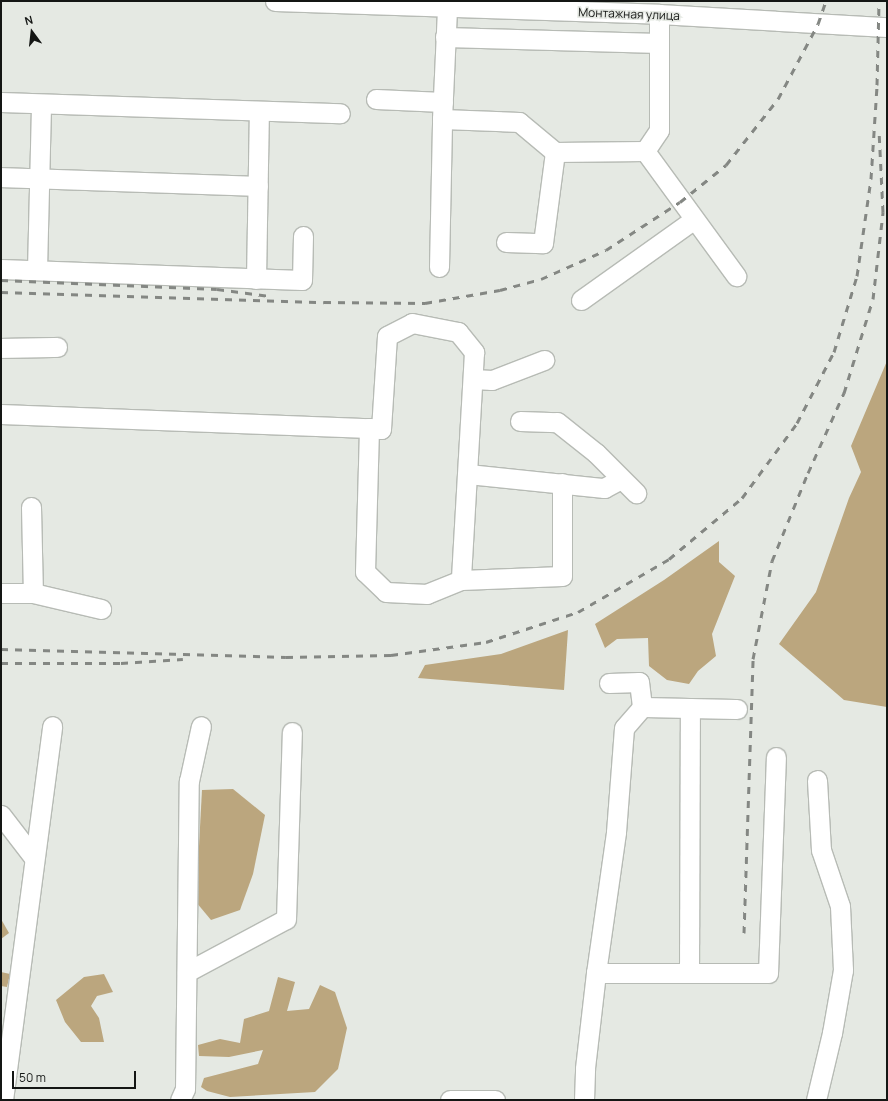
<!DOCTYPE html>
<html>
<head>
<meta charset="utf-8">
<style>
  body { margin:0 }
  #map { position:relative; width:888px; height:1101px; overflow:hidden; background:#e5e9e3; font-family:Manrope,sans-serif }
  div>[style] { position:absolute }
  .forest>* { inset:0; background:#bba67e }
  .roads { filter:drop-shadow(1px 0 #b7bbb5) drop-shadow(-1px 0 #b7bbb5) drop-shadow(0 1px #b7bbb5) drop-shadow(0 -1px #b7bbb5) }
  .minor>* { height:19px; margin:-9.5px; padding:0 9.5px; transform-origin:9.5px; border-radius:9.5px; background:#fff }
  .rail>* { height:3px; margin-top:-1.5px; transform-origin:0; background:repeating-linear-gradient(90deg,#848783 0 7px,transparent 0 14px) }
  span { translate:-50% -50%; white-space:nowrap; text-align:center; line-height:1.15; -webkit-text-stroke:3px #e5e9e3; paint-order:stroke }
  .street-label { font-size:12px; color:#141614 }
  .frame { position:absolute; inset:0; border:2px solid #141614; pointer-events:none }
  .north { position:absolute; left:12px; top:12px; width:40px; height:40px; -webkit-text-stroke:3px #e5e9e3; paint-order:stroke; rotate:345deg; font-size:11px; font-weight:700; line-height:16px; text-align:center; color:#141614 }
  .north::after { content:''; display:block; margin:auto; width:14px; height:18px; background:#141614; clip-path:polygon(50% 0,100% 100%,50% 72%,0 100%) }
  .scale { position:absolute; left:12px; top:1071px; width:124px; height:18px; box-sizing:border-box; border:2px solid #141614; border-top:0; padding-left:5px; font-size:12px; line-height:14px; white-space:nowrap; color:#141614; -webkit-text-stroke:3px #e5e9e3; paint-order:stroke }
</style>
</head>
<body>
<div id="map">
  <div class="forest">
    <i style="clip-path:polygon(887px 361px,887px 707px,844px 700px,779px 644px,816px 592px,849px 498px,861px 472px,851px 446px)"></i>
    <i style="clip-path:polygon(719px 541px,719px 562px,735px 576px,712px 634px,716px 656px,698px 671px,689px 684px,667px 680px,649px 666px,648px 638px,617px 639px,605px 648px,595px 624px,664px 580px)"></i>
    <i style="clip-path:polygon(568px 630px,564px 690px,418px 678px,425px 665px,501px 654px)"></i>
    <i style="clip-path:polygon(233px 789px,265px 815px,253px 874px,240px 910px,211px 920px,196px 902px,202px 790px)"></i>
    <i style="clip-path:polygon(1px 919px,9px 933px,1px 939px)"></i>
    <i style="clip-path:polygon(1px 972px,10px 974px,7px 987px,1px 986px)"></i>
    <i style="clip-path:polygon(104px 974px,113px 992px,97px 996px,91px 1006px,99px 1018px,104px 1042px,81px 1042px,65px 1022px,56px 1000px,84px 977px)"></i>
    <i style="clip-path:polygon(278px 977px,295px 982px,287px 1011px,309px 1009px,320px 985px,335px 992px,347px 1028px,338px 1069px,315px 1092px,230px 1097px,207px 1091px,201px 1087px,204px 1078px,258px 1064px,263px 1050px,229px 1057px,199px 1056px,198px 1045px,220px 1039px,240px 1043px,244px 1019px,269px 1011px)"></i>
  </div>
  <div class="roads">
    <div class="minor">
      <i style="left:275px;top:1px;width:384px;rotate:1.9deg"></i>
      <i style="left:659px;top:14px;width:228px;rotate:3.3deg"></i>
      <i style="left:445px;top:37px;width:214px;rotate:1.6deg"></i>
      <i style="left:376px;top:99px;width:67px;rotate:2.6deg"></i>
      <i style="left:1px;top:102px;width:339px;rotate:1.9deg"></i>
      <i style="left:442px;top:119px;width:77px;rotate:2.2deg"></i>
      <i style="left:519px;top:122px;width:47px;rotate:39.8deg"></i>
      <i style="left:555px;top:152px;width:90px;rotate:-0.6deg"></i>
      <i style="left:645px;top:151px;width:155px;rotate:53.9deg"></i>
      <i style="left:645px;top:151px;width:25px;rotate:-56deg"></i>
      <i style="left:659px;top:130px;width:116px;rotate:-90deg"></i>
      <i style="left:1px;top:177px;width:257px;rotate:2deg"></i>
      <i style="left:506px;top:242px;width:37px;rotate:2deg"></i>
      <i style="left:543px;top:243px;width:92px;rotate:-82.5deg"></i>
      <i style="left:439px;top:267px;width:148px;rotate:-88.8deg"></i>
      <i style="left:442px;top:119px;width:112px;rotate:-87.4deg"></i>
      <i style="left:1px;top:269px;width:301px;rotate:2.1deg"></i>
      <i style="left:302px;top:280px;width:44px;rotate:-88.7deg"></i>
      <i style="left:37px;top:270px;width:166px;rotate:-88.6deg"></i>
      <i style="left:256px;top:279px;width:168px;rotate:-89deg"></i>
      <i style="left:581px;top:300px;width:138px;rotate:-35.5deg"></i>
      <i style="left:1px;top:348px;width:56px;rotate:-1deg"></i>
      <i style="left:473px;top:379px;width:19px;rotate:3deg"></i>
      <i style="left:492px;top:380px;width:56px;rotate:-21deg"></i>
      <i style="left:1px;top:414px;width:368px;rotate:2.2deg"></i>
      <i style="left:369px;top:428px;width:12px;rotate:5deg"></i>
      <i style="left:381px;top:429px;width:93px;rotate:-86.3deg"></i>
      <i style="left:387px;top:336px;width:28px;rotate:-27deg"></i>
      <i style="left:412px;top:323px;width:47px;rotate:11.1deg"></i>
      <i style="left:458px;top:332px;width:26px;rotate:51deg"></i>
      <i style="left:474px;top:352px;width:228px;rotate:93.3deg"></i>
      <i style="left:461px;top:580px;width:37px;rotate:158deg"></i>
      <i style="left:427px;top:594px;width:41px;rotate:-177.2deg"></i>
      <i style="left:386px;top:592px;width:29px;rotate:-136deg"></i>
      <i style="left:365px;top:572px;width:144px;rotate:-88.4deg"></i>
      <i style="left:520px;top:421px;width:37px;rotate:2deg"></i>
      <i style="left:557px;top:422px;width:50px;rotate:38.5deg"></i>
      <i style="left:596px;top:453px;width:57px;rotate:45deg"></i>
      <i style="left:468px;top:474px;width:137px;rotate:5.9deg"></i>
      <i style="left:604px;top:488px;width:19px;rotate:-28deg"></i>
      <i style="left:31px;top:507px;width:86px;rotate:88.7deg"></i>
      <i style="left:461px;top:580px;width:101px;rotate:-2.3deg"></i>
      <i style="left:562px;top:576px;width:93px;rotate:-90deg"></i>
      <i style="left:1px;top:593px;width:32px"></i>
      <i style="left:33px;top:593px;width:70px;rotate:13.2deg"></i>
      <i style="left:609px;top:683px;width:30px;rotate:-2deg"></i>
      <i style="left:639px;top:682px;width:25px;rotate:83deg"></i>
      <i style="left:1px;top:815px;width:54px;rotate:52.5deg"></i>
      <i style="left:187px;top:972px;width:112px;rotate:-28.2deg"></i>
      <i style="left:286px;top:919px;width:187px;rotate:-88.2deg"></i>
      <i style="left:596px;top:973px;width:172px"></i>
      <i style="left:768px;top:973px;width:216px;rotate:-87.9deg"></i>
      <i style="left:689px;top:973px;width:265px;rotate:-89.8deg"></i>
      <i style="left:3px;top:1100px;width:377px;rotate:-82.5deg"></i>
      <i style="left:180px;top:1100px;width:12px;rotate:-66deg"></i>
      <i style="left:185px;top:1089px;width:308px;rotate:-89.3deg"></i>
      <i style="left:189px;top:781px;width:56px;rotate:-77.7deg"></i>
      <i style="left:450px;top:1100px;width:45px"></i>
      <i style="left:584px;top:1100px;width:32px;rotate:-88deg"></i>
      <i style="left:585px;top:1068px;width:96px;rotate:-83.4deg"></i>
      <i style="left:596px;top:973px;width:142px;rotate:-81.9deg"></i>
      <i style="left:616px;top:832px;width:104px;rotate:-85.6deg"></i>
      <i style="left:624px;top:728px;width:28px;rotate:-49deg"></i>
      <i style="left:642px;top:707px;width:95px;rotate:1.2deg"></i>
      <i style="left:816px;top:1100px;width:69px;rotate:-76.6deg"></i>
      <i style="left:832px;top:1033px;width:64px;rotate:-80.1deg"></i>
      <i style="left:843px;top:970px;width:64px;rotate:-92.7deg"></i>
      <i style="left:840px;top:906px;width:59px;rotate:-108.7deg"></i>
      <i style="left:821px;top:850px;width:70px;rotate:-93.3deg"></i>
    </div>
  </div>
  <div class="rail">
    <i style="left:1px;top:280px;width:216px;rotate:2.4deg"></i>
    <i style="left:217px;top:289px;width:53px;rotate:7.5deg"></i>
    <i style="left:1px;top:292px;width:323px;rotate:1.8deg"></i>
    <i style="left:324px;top:302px;width:101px;rotate:0.6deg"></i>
    <i style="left:425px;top:303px;width:76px;rotate:-9.8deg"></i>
    <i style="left:500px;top:290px;width:42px;rotate:-15deg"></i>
    <i style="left:541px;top:279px;width:71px;rotate:-24deg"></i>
    <i style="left:606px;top:250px;width:88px;rotate:-33deg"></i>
    <i style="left:680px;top:202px;width:59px;rotate:-38.8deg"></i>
    <i style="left:726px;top:165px;width:84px;rotate:-51.8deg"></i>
    <i style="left:778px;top:99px;width:85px;rotate:-61.9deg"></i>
    <i style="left:818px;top:24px;width:24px;rotate:-71deg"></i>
    <i style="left:1px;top:649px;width:285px;rotate:1.6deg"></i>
    <i style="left:286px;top:657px;width:105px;rotate:-1.1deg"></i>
    <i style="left:391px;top:655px;width:96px;rotate:-7.8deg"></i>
    <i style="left:486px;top:642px;width:97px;rotate:-18.1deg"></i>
    <i style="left:578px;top:612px;width:105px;rotate:-30.2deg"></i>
    <i style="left:669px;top:559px;width:95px;rotate:-39.9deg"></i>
    <i style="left:742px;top:498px;width:93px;rotate:-53.7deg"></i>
    <i style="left:797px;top:423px;width:80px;rotate:-62.5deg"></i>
    <i style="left:834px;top:352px;width:79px;rotate:-73.2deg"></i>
    <i style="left:857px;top:276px;width:98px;rotate:-81.8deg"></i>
    <i style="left:871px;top:179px;width:94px;rotate:-86.3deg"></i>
    <i style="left:877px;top:85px;width:84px;rotate:-88.6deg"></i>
    <i style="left:1px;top:663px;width:120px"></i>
    <i style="left:121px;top:663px;width:62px;rotate:-3.7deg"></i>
    <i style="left:744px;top:933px;width:274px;rotate:-88.1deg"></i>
    <i style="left:753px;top:659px;width:100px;rotate:-79deg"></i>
    <i style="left:772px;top:561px;width:95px;rotate:-67.8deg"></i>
    <i style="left:808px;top:473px;width:88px;rotate:-65.8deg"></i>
    <i style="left:844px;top:393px;width:98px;rotate:-72.9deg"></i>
    <i style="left:873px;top:299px;width:88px;rotate:-83.4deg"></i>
    <i style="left:883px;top:212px;width:83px;rotate:-92.8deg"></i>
  </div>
  <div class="street-label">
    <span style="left:629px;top:14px;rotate:2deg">Монтажная улица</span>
  </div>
  <div class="frame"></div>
  <div class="north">N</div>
  <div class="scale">50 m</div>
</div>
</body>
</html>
